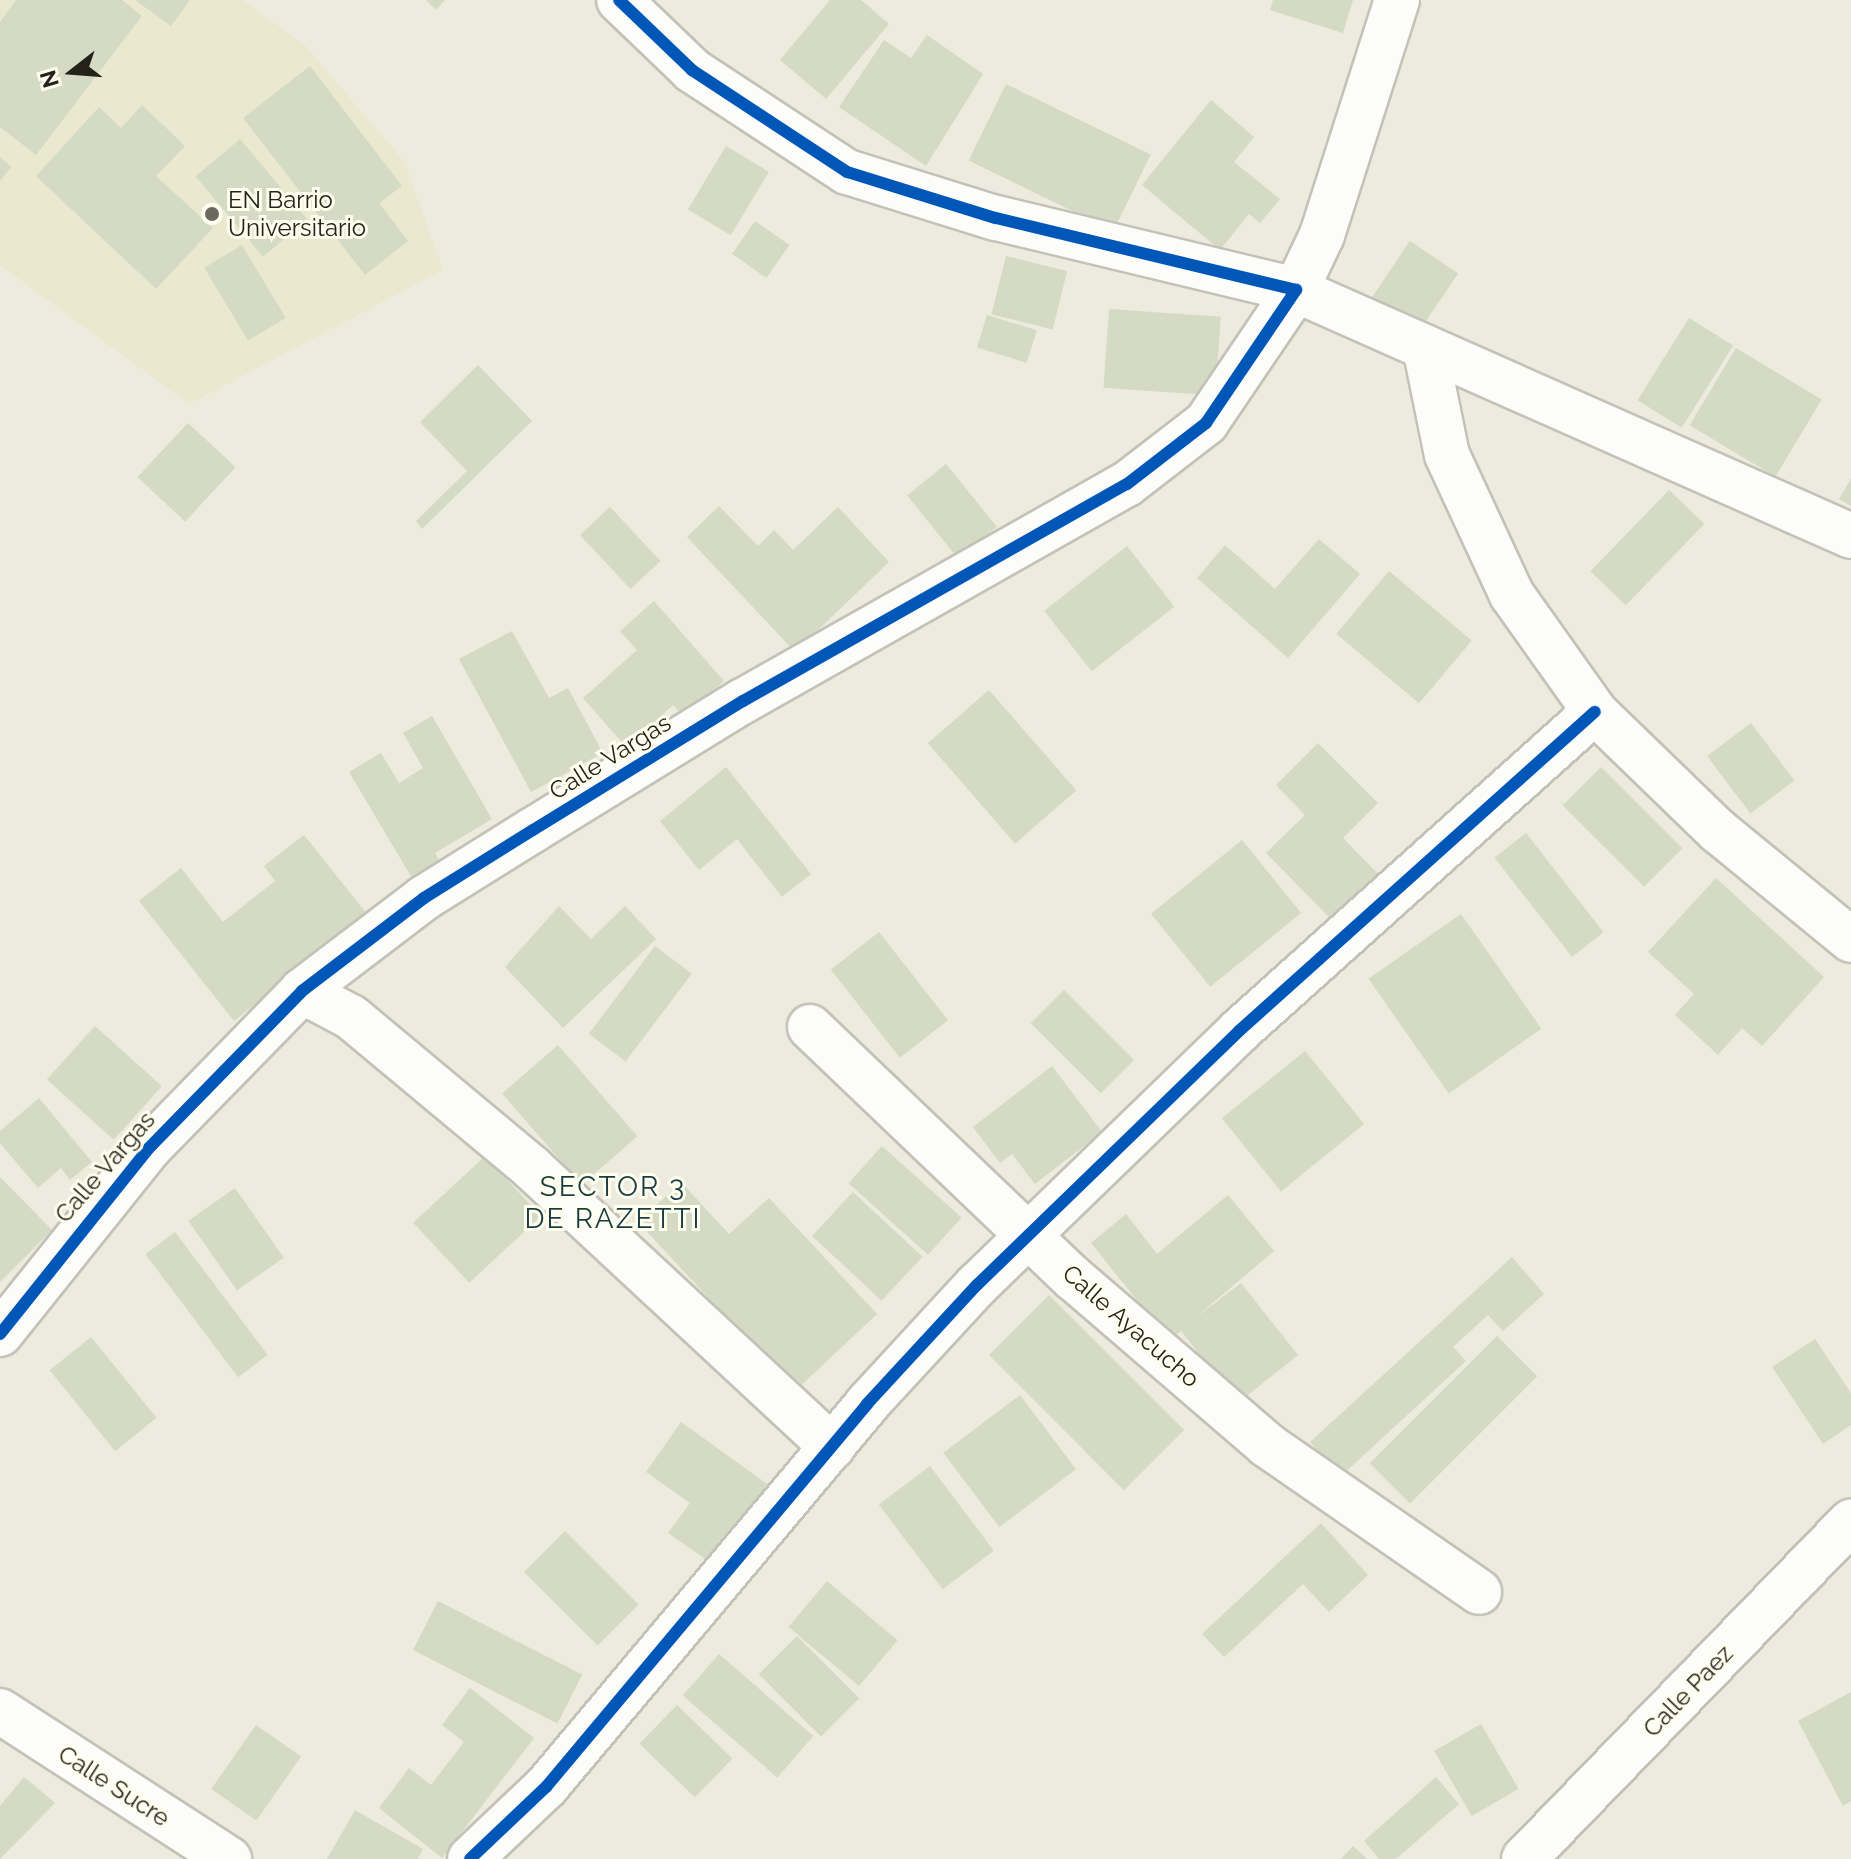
<!DOCTYPE html>
<html>
<head>
<meta charset="utf-8">
<style>
  body { margin:0 }
  #map { position:relative; width:1851px; height:1859px; overflow:hidden; background:#ecebdd; font-family:Raleway,sans-serif }
  div>[style] { position:absolute }
  .built>* { inset:0; background:#eae9d0 }
  .building>* { inset:0; background:#d4dac4; transform-origin:0 0 }
  .roads { filter:drop-shadow(2px 0 #c3c2b7) drop-shadow(-2px 0 #c3c2b7) drop-shadow(0 2px #c3c2b7) drop-shadow(0 -2px #c3c2b7) }
  .minor>* { height:44px; margin:-22px; padding:0 22px; transform-origin:22px; border-radius:22px; background:#fcfcfa }
  .cycleway>* { height:12px; margin:-6px; padding:0 6px; transform-origin:6px; border-radius:6px; background:#0057b8 }
  .dots>* { width:22px; height:22px; translate:-50% -50%; box-sizing:border-box; border:4px solid #fefeee; border-radius:50% }
  span { translate:-50% -50%; white-space:nowrap; text-align:center; line-height:1.15; -webkit-text-stroke:6px #fefeee; paint-order:stroke }
  .poi-label { font-size:24px; color:#24231a }
  .left { translate:0 -50%; text-align:left }
  .street-label { font-size:24px; color:#24231a }
  .quarter-label { font-size:28px; color:#1a3b42; letter-spacing:2px }
  .north { position:absolute; left:32px; top:32px; width:80px; height:80px; -webkit-text-stroke:6px #fefeee; paint-order:stroke; rotate:253deg; font-size:22px; font-weight:700; line-height:32px; text-align:center; color:#24231a }
  .north::after { content:''; display:block; margin:auto; width:28px; height:36px; background:#24231a; clip-path:polygon(50% 0,100% 100%,50% 72%,0 100%) }
</style>
</head>
<body>
<div id="map">
  <div class="built">
    <i style="clip-path:polygon(0 0,242px 0,305px 45px,405px 163px,443px 270px,189px 404px,0 265px)"></i>
  </div>
  <div class="building">
    <i style="clip-path:polygon(16px 0,122px 0,142px 16px,36px 155px,0 127px,0 22px)"></i>
    <i style="clip-path:polygon(135px 0,190px 0,171px 26px)"></i>
    <i style="clip-path:polygon(426px 0,445px 0,436px 10px)"></i>
    <i style="clip-path:polygon(830px 0,861px 0,889px 24px,826px 99px,780px 60px)"></i>
    <i style="clip-path:polygon(1273px 0,1353px 0,1343px 33px,1270px 10px)"></i>
    <i style="clip-path:polygon(927px 35px,983px 74px,926px 166px,839px 107px,884px 40px,911px 58px)"></i>
    <i style="clip-path:polygon(310px 66px,402px 186px,379px 203px,408px 241px,365px 275px,243px 118px)"></i>
    <i style="left:1006px;top:84px;width:161px;height:85px;rotate:26deg"></i>
    <i style="clip-path:polygon(1211px 100px,1254px 137px,1234px 162px,1280px 199px,1260px 223px,1249px 214px,1220px 250px,1142px 185px)"></i>
    <i style="clip-path:polygon(142px 105px,185px 146px,156px 176px,213px 228px,156px 289px,36px 176px,99px 107px,121px 128px)"></i>
    <i style="left:240px;top:139px;width:105px;height:58px;rotate:50deg"></i>
    <i style="left:726px;top:146px;width:50px;height:74px;rotate:31deg"></i>
    <i style="clip-path:polygon(0 157px,11px 167px,0 181px)"></i>
    <i style="left:755px;top:221px;width:42px;height:40px;rotate:35deg"></i>
    <i style="left:1410px;top:241px;width:58px;height:78px;rotate:34deg"></i>
    <i style="left:242px;top:245px;width:85px;height:44px;rotate:59deg"></i>
    <i style="left:1006px;top:256px;width:63px;height:60px;rotate:14deg"></i>
    <i style="left:1109px;top:309px;width:112px;height:79px;rotate:4deg"></i>
    <i style="left:987px;top:315px;width:52px;height:34px;rotate:17deg"></i>
    <i style="left:1689px;top:318px;width:52px;height:97px;rotate:32deg"></i>
    <i style="left:1736px;top:348px;width:100px;height:90px;rotate:31deg"></i>
    <i style="clip-path:polygon(478px 365px,532px 421px,422px 529px,416px 521px,467px 471px,420px 422px)"></i>
    <i style="left:188px;top:423px;width:65px;height:74px;rotate:43deg"></i>
    <i style="left:946px;top:464px;width:81px;height:50px;rotate:51deg"></i>
    <i style="clip-path:polygon(1851px 479px,1851px 506px,1839px 499px)"></i>
    <i style="left:1669px;top:490px;width:49px;height:113px;rotate:44deg"></i>
    <i style="clip-path:polygon(719px 506px,758px 546px,774px 530px,793px 550px,838px 507px,889px 562px,795px 652px,687px 537px)"></i>
    <i style="left:610px;top:507px;width:74px;height:41px;rotate:47deg"></i>
    <i style="clip-path:polygon(1319px 539px,1360px 574px,1288px 658px,1197px 578px,1225px 545px,1275px 589px)"></i>
    <i style="left:1127px;top:546px;width:77px;height:105px;rotate:52deg"></i>
    <i style="left:1389px;top:571px;width:108px;height:82px;rotate:40deg"></i>
    <i style="clip-path:polygon(654px 601px,724px 681px,684px 717px,673px 705px,626px 747px,583px 698px,637px 650px,620px 631px)"></i>
    <i style="clip-path:polygon(512px 631px,549px 698px,568px 688px,603px 753px,531px 792px,459px 659px)"></i>
    <i style="left:989px;top:690px;width:133px;height:81px;rotate:49deg"></i>
    <i style="clip-path:polygon(432px 716px,492px 819px,435px 853px,440px 862px,412px 878px,349px 772px,381px 753px,399px 783px,423px 768px,403px 733px)"></i>
    <i style="left:1751px;top:723px;width:72px;height:55px;rotate:53deg"></i>
    <i style="clip-path:polygon(1318px 743px,1378px 803px,1343px 838px,1383px 879px,1337px 925px,1266px 853px,1305px 815px,1276px 785px)"></i>
    <i style="clip-path:polygon(726px 767px,811px 874px,782px 897px,737px 839px,699px 870px,660px 821px)"></i>
    <i style="left:1601px;top:767px;width:115px;height:54px;rotate:45deg"></i>
    <i style="left:1526px;top:833px;width:126px;height:40px;rotate:52deg"></i>
    <i style="clip-path:polygon(304px 835px,367px 914px,234px 1021px,139px 901px,181px 868px,223px 922px,275px 881px,264px 866px)"></i>
    <i style="left:1242px;top:840px;width:94px;height:117px;rotate:51deg"></i>
    <i style="clip-path:polygon(1716px 878px,1824px 977px,1762px 1046px,1742px 1028px,1718px 1055px,1675px 1015px,1694px 994px,1648px 952px)"></i>
    <i style="clip-path:polygon(559px 906px,591px 939px,625px 906px,656px 939px,563px 1028px,505px 967px)"></i>
    <i style="left:1461px;top:914px;width:140px;height:113px;rotate:55deg"></i>
    <i style="left:879px;top:932px;width:112px;height:61px;rotate:52deg"></i>
    <i style="left:655px;top:946px;width:46px;height:110px;rotate:37deg"></i>
    <i style="left:1064px;top:990px;width:99px;height:47px;rotate:45deg"></i>
    <i style="left:95px;top:1026px;width:90px;height:72px;rotate:42deg"></i>
    <i style="left:558px;top:1045px;width:121px;height:74px;rotate:49deg"></i>
    <i style="left:1305px;top:1051px;width:94px;height:107px;rotate:51deg"></i>
    <i style="clip-path:polygon(1052px 1066px,1102px 1132px,1035px 1184px,1012px 1154px,1000px 1163px,973px 1127px)"></i>
    <i style="clip-path:polygon(39px 1098px,92px 1162px,70px 1180px,61px 1168px,38px 1188px,0 1143px,0 1131px)"></i>
    <i style="left:882px;top:1146px;width:107px;height:50px;rotate:42deg"></i>
    <i style="left:485px;top:1156px;width:82px;height:98px;rotate:47deg"></i>
    <i style="clip-path:polygon(0 1177px,52px 1230px,0 1282px)"></i>
    <i style="clip-path:polygon(681px 1182px,729px 1234px,769px 1198px,877px 1314px,795px 1391px,638px 1222px)"></i>
    <i style="left:235px;top:1188px;width:85px;height:57px;rotate:55deg"></i>
    <i style="left:853px;top:1192px;width:95px;height:60px;rotate:43deg"></i>
    <i style="clip-path:polygon(1228px 1195px,1274px 1251px,1195px 1318px,1241px 1283px,1298px 1355px,1238px 1403px,1181px 1331px,1169px 1340px,1091px 1243px,1126px 1214px,1157px 1254px)"></i>
    <i style="left:175px;top:1232px;width:154px;height:37px;rotate:53deg"></i>
    <i style="clip-path:polygon(1512px 1257px,1544px 1294px,1503px 1331px,1488px 1315px,1453px 1347px,1466px 1361px,1341px 1476px,1310px 1442px)"></i>
    <i style="left:1049px;top:1295px;width:191px;height:85px;rotate:45deg"></i>
    <i style="left:1497px;top:1336px;width:57px;height:180px;rotate:45deg"></i>
    <i style="left:91px;top:1337px;width:104px;height:53px;rotate:51deg"></i>
    <i style="clip-path:polygon(1815px 1339px,1851px 1393px,1851px 1425px,1823px 1444px,1772px 1367px)"></i>
    <i style="left:1020px;top:1395px;width:93px;height:96px;rotate:53deg"></i>
    <i style="clip-path:polygon(681px 1422px,767px 1484px,711px 1563px,668px 1533px,690px 1503px,646px 1472px)"></i>
    <i style="left:930px;top:1466px;width:106px;height:64px;rotate:53deg"></i>
    <i style="clip-path:polygon(1321px 1523px,1368px 1575px,1329px 1612px,1303px 1584px,1224px 1657px,1202px 1634px)"></i>
    <i style="left:565px;top:1531px;width:104px;height:58px;rotate:45deg"></i>
    <i style="left:827px;top:1581px;width:92px;height:60px;rotate:40deg"></i>
    <i style="left:438px;top:1601px;width:162px;height:55px;rotate:27deg"></i>
    <i style="left:797px;top:1636px;width:88px;height:54px;rotate:45deg"></i>
    <i style="left:719px;top:1654px;width:125px;height:55px;rotate:41deg"></i>
    <i style="clip-path:polygon(470px 1688px,534px 1738px,442px 1858px,379px 1808px,409px 1768px,431px 1785px,464px 1742px,442px 1725px)"></i>
    <i style="clip-path:polygon(1851px 1692px,1851px 1801px,1843px 1806px,1798px 1721px)"></i>
    <i style="left:677px;top:1705px;width:77px;height:54px;rotate:44deg"></i>
    <i style="left:1481px;top:1724px;width:75px;height:54px;rotate:60deg"></i>
    <i style="left:256px;top:1725px;width:55px;height:78px;rotate:35deg"></i>
    <i style="clip-path:polygon(24px 1777px,55px 1803px,0 1859px,0 1806px)"></i>
    <i style="clip-path:polygon(1436px 1777px,1459px 1804px,1396px 1859px,1379px 1859px,1364px 1841px)"></i>
    <i style="clip-path:polygon(355px 1810px,423px 1849px,418px 1859px,327px 1859px)"></i>
    <i style="clip-path:polygon(1353px 1846px,1367px 1859px,1341px 1859px)"></i>
  </div>
  <div class="roads">
    <div class="minor">
      <i style="left:1397px;top:0;width:247px;rotate:107.7deg"></i>
      <i style="left:1322px;top:235px;width:61px;rotate:115.3deg"></i>
      <i style="left:1296px;top:290px;width:607px;rotate:23.9deg"></i>
      <i style="left:1425px;top:347px;width:110px;rotate:78.5deg"></i>
      <i style="left:1447px;top:455px;width:154px;rotate:65.1deg"></i>
      <i style="left:1512px;top:595px;width:143px;rotate:54.6deg"></i>
      <i style="left:1595px;top:712px;width:171px;rotate:44.1deg"></i>
      <i style="left:1718px;top:831px;width:172px;rotate:39.3deg"></i>
      <i style="left:302px;top:991px;width:55px;rotate:28deg"></i>
      <i style="left:351px;top:1017px;width:236px;rotate:39.8deg"></i>
      <i style="left:532px;top:1168px;width:410px;rotate:42.9deg"></i>
      <i style="left:810px;top:1027px;width:364px;rotate:43.7deg"></i>
      <i style="left:1073px;top:1278px;width:256px;rotate:40.7deg"></i>
      <i style="left:1267px;top:1445px;width:258px;rotate:34.7deg"></i>
      <i style="left:0;top:1334px;width:238px;rotate:-51.3deg"></i>
      <i style="left:149px;top:1148px;width:219px;rotate:-45.7deg"></i>
      <i style="left:302px;top:991px;width:153px;rotate:-37.3deg"></i>
      <i style="left:424px;top:898px;width:128px;rotate:-32deg"></i>
      <i style="left:533px;top:830px;width:246px;rotate:-31.6deg"></i>
      <i style="left:743px;top:701px;width:441px;rotate:-29.5deg"></i>
      <i style="left:1127px;top:484px;width:100px;rotate:-37.7deg"></i>
      <i style="left:1206px;top:423px;width:161px;rotate:-55.9deg"></i>
      <i style="left:1296px;top:290px;width:309px;rotate:-166.5deg"></i>
      <i style="left:995px;top:218px;width:155px;rotate:-162.7deg"></i>
      <i style="left:847px;top:172px;width:186px;rotate:-146.7deg"></i>
      <i style="left:692px;top:70px;width:101px;rotate:-136.2deg"></i>
      <i style="left:0;top:1711px;width:273px;rotate:32.9deg"></i>
      <i style="left:470px;top:1859px;width:105px;rotate:-43.5deg"></i>
      <i style="left:546px;top:1787px;width:500px;rotate:-50deg"></i>
      <i style="left:867px;top:1404px;width:162px;rotate:-47.3deg"></i>
      <i style="left:977px;top:1285px;width:365px;rotate:-44.1deg"></i>
      <i style="left:1239px;top:1031px;width:478px;rotate:-41.9deg"></i>
      <i style="left:1524px;top:1859px;width:470px;rotate:-45.9deg"></i>
    </div>
  </div>
  <div class="cycleway">
    <i style="left:0;top:1334px;width:238px;rotate:-51.3deg"></i>
    <i style="left:149px;top:1148px;width:219px;rotate:-45.7deg"></i>
    <i style="left:302px;top:991px;width:153px;rotate:-37.3deg"></i>
    <i style="left:424px;top:898px;width:128px;rotate:-32deg"></i>
    <i style="left:533px;top:830px;width:246px;rotate:-31.6deg"></i>
    <i style="left:743px;top:701px;width:441px;rotate:-29.5deg"></i>
    <i style="left:1127px;top:484px;width:100px;rotate:-37.7deg"></i>
    <i style="left:1206px;top:423px;width:161px;rotate:-55.9deg"></i>
    <i style="left:1296px;top:290px;width:309px;rotate:-166.5deg"></i>
    <i style="left:995px;top:218px;width:155px;rotate:-162.7deg"></i>
    <i style="left:847px;top:172px;width:186px;rotate:-146.7deg"></i>
    <i style="left:692px;top:70px;width:101px;rotate:-136.2deg"></i>
    <i style="left:470px;top:1859px;width:105px;rotate:-43.5deg"></i>
    <i style="left:546px;top:1787px;width:500px;rotate:-50deg"></i>
    <i style="left:867px;top:1404px;width:162px;rotate:-47.3deg"></i>
    <i style="left:977px;top:1285px;width:365px;rotate:-44.1deg"></i>
    <i style="left:1239px;top:1031px;width:478px;rotate:-41.9deg"></i>
  </div>
  <div class="dots">
    <i style="left:212px;top:214px;background:#6a695e"></i>
  </div>
  <div class="poi-label">
    <span class="left" style="left:228px;top:214px">EN Barrio<br>Universitario</span>
  </div>
  <div class="street-label">
    <span style="left:610px;top:757px;rotate:-32deg">Calle Vargas</span>
    <span style="left:105px;top:1167px;rotate:-49deg">Calle Vargas</span>
    <span style="left:1131px;top:1326px;rotate:41deg">Calle Ayacucho</span>
    <span style="left:1688px;top:1691px;rotate:-46deg">Calle Paez</span>
    <span style="left:114px;top:1786px;rotate:33deg">Calle Sucre</span>
  </div>
  <div class="quarter-label">
    <span style="left:613px;top:1203px">SECTOR 3<br>DE RAZETTI</span>
  </div>
  <div class="north">N</div>
</div>
</body>
</html>
